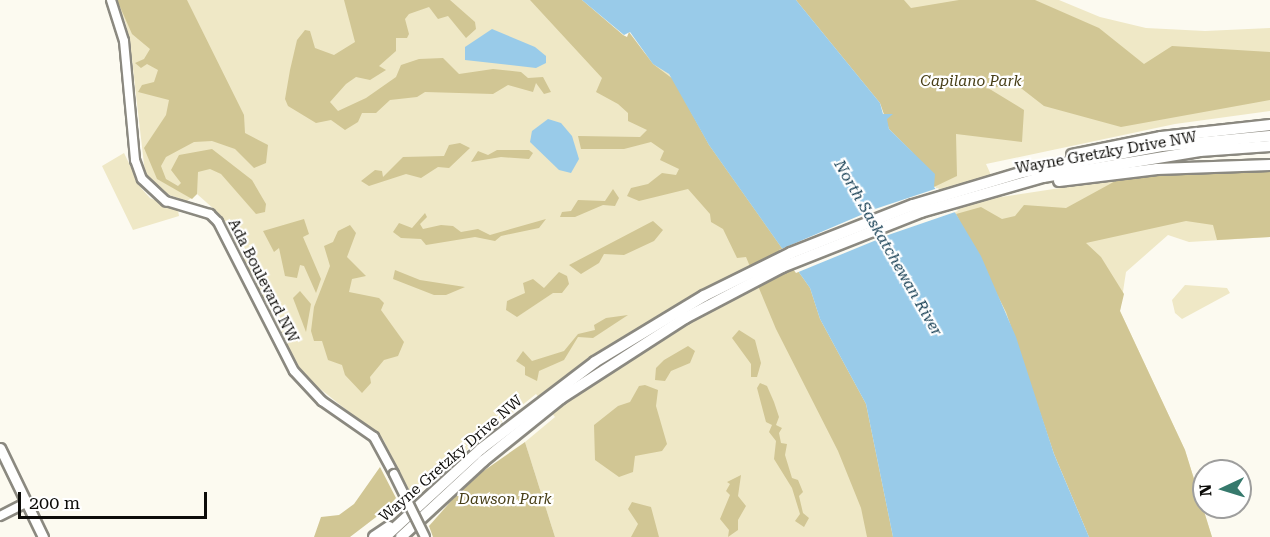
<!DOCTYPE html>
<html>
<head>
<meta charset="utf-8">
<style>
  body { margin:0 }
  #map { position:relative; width:1270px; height:537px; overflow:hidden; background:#fcfaf0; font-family:"Roboto Serif",serif }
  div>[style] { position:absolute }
  .green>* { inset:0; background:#efe8c6 }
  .forest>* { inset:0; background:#d1c694 }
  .water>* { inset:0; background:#99cbe9 }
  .pier>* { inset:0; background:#fcfaf0 }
  .roads { filter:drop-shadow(2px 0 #8b8980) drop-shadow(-2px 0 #8b8980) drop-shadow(0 2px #8b8980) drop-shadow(0 -2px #8b8980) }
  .tertiary>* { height:8px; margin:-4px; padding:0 4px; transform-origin:4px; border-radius:4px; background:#fff }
  .secondary>* { height:9px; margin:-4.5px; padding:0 4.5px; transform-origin:4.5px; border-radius:4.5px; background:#fff }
  .primary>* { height:10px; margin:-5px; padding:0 5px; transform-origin:5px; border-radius:5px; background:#fff }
  .bridges { filter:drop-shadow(2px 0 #8b8980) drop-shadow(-2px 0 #8b8980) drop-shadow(0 2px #8b8980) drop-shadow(0 -2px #8b8980) }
  .tertiary-bridge>* { height:8px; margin:-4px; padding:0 4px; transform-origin:4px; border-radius:4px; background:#fff }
  span { translate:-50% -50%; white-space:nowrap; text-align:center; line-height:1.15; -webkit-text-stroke:4.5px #fff; paint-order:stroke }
  .park-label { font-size:15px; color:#473e17; font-style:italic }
  .street-label { font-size:15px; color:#0d0c09 }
  .water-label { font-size:16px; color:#123b50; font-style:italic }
  .north { position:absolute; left:1192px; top:459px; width:60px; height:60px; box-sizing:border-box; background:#fff; border:2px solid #9e9e9d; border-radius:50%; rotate:266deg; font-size:16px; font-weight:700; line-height:24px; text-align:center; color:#0d0c09 }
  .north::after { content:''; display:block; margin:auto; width:21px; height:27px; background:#36796c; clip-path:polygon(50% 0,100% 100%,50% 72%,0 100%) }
  .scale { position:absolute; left:18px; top:492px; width:189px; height:27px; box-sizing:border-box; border:3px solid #0d0c09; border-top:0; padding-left:8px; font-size:18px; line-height:21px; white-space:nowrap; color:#0d0c09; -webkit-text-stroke:4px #fff; paint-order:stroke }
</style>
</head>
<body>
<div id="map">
  <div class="green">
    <i style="clip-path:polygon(116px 0,582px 0,669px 74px,695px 122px,810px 288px,820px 319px,866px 404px,893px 537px,555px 537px,525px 442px,555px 417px,536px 394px,411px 495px,383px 439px,304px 376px,215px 210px,197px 194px,187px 201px,166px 194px,145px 173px,132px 60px,126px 24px)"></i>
    <i style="clip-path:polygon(796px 0,1059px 0,1100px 17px,1146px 28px,1205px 31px,1270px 28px,1270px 111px,1175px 124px,986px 164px,1001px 197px,1119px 179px,1217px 171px,1270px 172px,1270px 237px,1189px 242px,1168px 235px,1126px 272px,1120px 311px,1185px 450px,1212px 537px,1089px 537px,1016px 337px,981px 256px,880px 103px)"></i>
    <i style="clip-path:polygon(124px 153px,141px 188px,150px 198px,178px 210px,179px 216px,133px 230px,102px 166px)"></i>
    <i style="clip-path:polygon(1185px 285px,1227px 288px,1230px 293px,1182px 319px,1175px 313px,1172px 300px)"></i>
  </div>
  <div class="forest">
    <i style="clip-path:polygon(117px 0,187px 0,244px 115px,245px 133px,268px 145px,266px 163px,254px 168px,235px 149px,212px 141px,194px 142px,166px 157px,161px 166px,166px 179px,178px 186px,181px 183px,171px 170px,179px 155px,212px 149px,252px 180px,266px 204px,265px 212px,256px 214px,221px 174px,210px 169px,198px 172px,197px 194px,192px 199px,157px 179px,144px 148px,166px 115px,169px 100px,138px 92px,142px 85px,154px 82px,158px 70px,147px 64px,141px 68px,135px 63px,144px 59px,150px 49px,132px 34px)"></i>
    <i style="clip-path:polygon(344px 0,450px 0,475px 22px,476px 29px,466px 38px,448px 16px,438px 19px,429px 7px,409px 14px,405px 19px,409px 34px,407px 38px,396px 38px,396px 51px,379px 66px,386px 70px,370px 80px,356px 77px,346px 84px,330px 102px,338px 111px,366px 98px,396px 77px,401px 65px,419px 59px,443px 58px,459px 74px,493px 69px,521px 72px,528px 78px,543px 77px,551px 92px,544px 94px,536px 83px,533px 92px,508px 85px,493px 94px,425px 92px,417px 97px,390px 100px,376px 113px,362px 113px,358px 122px,345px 130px,331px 120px,316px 123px,288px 106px,285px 99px,290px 70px,297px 40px,305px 30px,310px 31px,315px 48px,334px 55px,355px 42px)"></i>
    <i style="clip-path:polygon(530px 0,582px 0,623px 35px,627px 37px,629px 32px,653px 64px,673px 79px,709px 145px,810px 288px,820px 319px,866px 404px,893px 537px,867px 537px,861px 508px,838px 451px,776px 329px,746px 257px,737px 258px,723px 229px,711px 222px,710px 214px,688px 189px,639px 201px,627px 196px,631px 188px,648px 184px,662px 173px,676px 175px,679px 169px,660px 160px,664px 151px,651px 142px,624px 149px,581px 149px,578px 136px,640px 137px,647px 130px,628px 121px,628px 113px,618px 104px,596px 92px,602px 78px)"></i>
    <i style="clip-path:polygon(796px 0,904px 0,911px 8px,959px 0,1035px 0,1099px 28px,1144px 64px,1172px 46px,1270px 52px,1270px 100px,1121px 127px,1044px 106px,1017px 85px,988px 88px,1024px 110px,1022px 142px,956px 134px,957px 176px,934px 187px,912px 152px,889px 129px,880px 103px)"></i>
    <i style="clip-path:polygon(460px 143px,470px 148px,449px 168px,438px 167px,421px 178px,406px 174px,369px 186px,361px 181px,375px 170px,382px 171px,383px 177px,403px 157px,444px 156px,449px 145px)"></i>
    <i style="clip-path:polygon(497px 150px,529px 150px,533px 153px,529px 159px,501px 157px,471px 162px,478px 151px,488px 155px)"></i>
    <i style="clip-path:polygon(1217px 171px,1270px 172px,1270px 237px,1217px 240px,1213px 225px,1186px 221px,1086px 243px,1101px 257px,1124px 294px,1120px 311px,1185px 450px,1212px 537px,1089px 537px,1054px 454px,1006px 312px,956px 214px,981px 207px,1002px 219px,1015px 216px,1024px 205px,1066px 208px,1119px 179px)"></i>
    <i style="clip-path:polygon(613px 189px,619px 198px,615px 206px,603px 205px,575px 217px,560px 217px,562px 212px,571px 211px,578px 200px,605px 201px)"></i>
    <i style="clip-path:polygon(425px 213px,427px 217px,420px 224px,423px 229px,441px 225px,453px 226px,461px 232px,478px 229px,490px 235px,546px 219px,539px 228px,501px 236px,495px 241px,475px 237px,426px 245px,421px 239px,401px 238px,393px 232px,399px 223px,412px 228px)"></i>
    <i style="clip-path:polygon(304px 219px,309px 234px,303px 237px,321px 279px,316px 293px,304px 266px,300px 265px,297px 278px,285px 276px,279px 248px,274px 252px,263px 231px)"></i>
    <i style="clip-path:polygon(653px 221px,663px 230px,654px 241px,624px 255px,604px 254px,599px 263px,581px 274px,569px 265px)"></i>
    <i style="clip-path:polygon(350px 225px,356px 233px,347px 257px,366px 276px,352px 279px,349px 292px,379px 298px,384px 303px,381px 310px,404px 342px,398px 356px,384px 360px,370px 377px,371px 383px,362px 393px,345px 375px,342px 365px,328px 360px,322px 341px,314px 341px,311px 331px,314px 307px,330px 266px,324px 246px,333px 242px,338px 231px)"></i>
    <i style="clip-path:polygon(395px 270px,420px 280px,465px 287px,446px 295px,434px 295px,393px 279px)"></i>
    <i style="clip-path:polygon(559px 272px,567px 276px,569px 284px,562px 293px,553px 293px,517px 317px,506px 310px,507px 301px,525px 293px,523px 283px,533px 279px,544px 288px)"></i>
    <i style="clip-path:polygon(300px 291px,311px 304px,306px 332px,293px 298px)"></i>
    <i style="clip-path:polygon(628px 315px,593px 338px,578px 337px,564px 360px,539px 371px,537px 381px,525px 375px,525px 367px,516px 361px,523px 351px,532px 361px,564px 351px,578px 334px,595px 330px,594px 325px,606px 318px)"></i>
    <i style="clip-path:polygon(739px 330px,755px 340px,761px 363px,757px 377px,751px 377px,751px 364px,732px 338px)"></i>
    <i style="clip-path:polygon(688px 346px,695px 351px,690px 363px,671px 371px,665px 381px,655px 380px,656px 368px,664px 360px)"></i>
    <i style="clip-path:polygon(760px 383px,767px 386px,774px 402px,779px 417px,776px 425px,782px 428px,779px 433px,781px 443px,787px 444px,785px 455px,792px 478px,798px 480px,803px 492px,799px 496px,803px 513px,809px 518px,804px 527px,795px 521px,800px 514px,792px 488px,774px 459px,776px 441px,769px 432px,772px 425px,766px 422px,757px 388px)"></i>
    <i style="clip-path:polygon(645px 385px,658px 390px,656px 406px,667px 444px,662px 451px,635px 456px,633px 472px,619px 477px,595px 460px,594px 425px,618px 406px,630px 402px,639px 386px)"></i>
    <i style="clip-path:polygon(525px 442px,555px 537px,433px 537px,429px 526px,452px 500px,482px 472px)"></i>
    <i style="clip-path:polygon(380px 467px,396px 498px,384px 511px,350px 537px,314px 537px,321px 517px,339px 515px,354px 504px)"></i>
    <i style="clip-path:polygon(741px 475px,738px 496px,746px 506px,738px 520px,738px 530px,728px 537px,729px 530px,720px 519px,730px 495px,726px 491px,730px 484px,727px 482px)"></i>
    <i style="clip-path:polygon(632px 502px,651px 507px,659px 537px,631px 537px,638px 524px,628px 509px)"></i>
  </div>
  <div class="water">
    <i style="clip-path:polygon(582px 0,796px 0,880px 103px,883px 114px,893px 114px,887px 119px,889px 129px,935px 174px,934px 187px,956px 214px,981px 256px,1016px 337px,1054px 454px,1089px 537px,893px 537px,866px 404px,820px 319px,810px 288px,709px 145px,669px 74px,653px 64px,630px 32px,624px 35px)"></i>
    <i style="clip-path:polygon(492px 29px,535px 47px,546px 56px,546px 63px,536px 68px,465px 60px,465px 47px)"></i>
    <i style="clip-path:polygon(548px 119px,561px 123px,572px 136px,579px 159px,571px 173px,559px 170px,530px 142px,532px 131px)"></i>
  </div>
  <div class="pier">
    <i style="clip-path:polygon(938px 188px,958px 211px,891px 234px,796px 273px,779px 250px,875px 209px)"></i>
  </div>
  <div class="roads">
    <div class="tertiary">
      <i style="left:111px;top:0;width:43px;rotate:72.4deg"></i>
      <i style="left:124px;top:41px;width:120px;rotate:84.7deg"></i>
      <i style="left:135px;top:160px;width:20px;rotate:70deg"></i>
      <i style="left:142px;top:179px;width:33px;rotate:43deg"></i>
      <i style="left:166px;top:201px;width:46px;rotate:16.5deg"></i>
      <i style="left:210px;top:214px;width:11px;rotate:45deg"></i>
      <i style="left:218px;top:222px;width:167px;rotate:63deg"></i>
      <i style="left:294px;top:371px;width:41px;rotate:47deg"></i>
      <i style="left:322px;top:401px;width:63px;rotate:34.7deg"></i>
      <i style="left:374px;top:437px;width:42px;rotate:61.6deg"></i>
      <i style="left:0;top:516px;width:29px;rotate:-27deg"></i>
    </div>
    <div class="secondary">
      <i style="left:0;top:448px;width:99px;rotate:64.2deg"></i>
    </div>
    <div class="primary">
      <i style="left:1072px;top:155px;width:91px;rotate:-11.4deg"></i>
      <i style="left:1161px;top:137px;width:110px;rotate:-6.3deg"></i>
      <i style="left:1059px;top:181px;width:99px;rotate:-7deg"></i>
      <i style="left:1157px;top:169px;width:113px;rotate:-2deg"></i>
      <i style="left:374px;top:537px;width:18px;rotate:-34deg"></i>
      <i style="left:385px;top:537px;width:130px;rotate:-42.5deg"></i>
      <i style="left:481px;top:449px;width:143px;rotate:-37.3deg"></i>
      <i style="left:595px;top:362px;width:127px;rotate:-31.2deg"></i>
      <i style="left:704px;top:296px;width:97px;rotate:-26.3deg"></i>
      <i style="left:791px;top:253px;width:131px;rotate:-21.5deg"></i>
      <i style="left:913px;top:205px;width:115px;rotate:-16.7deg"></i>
      <i style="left:1023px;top:172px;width:141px;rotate:-10.6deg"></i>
      <i style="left:1162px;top:146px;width:108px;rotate:-5.3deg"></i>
      <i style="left:401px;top:537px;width:112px;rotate:-42.8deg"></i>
      <i style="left:483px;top:461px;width:100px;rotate:-38.9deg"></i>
      <i style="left:561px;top:398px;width:148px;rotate:-32.8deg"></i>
      <i style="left:685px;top:318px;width:110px;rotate:-27.7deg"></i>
      <i style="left:782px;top:267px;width:149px;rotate:-21.6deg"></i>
      <i style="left:921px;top:212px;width:127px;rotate:-16deg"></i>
      <i style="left:1043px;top:177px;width:159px;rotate:-9.4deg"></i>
      <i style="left:1200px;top:151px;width:70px;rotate:-4.1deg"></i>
    </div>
  </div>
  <div class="bridges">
    <div class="tertiary-bridge">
      <i style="left:394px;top:474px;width:70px;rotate:63.8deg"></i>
    </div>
  </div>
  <div class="park-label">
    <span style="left:971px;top:82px">Capilano Park</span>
    <span style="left:505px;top:500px">Dawson Park</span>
  </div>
  <div class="street-label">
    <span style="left:1106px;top:153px;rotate:-10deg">Wayne Gretzky Drive NW</span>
    <span style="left:263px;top:281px;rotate:63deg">Ada Boulevard NW</span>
    <span style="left:451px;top:459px;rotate:-41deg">Wayne Gretzky Drive NW</span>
  </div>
  <div class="water-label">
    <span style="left:888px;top:248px;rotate:60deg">North Saskatchewan River</span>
  </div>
  <div class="north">N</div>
  <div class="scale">200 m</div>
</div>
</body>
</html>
